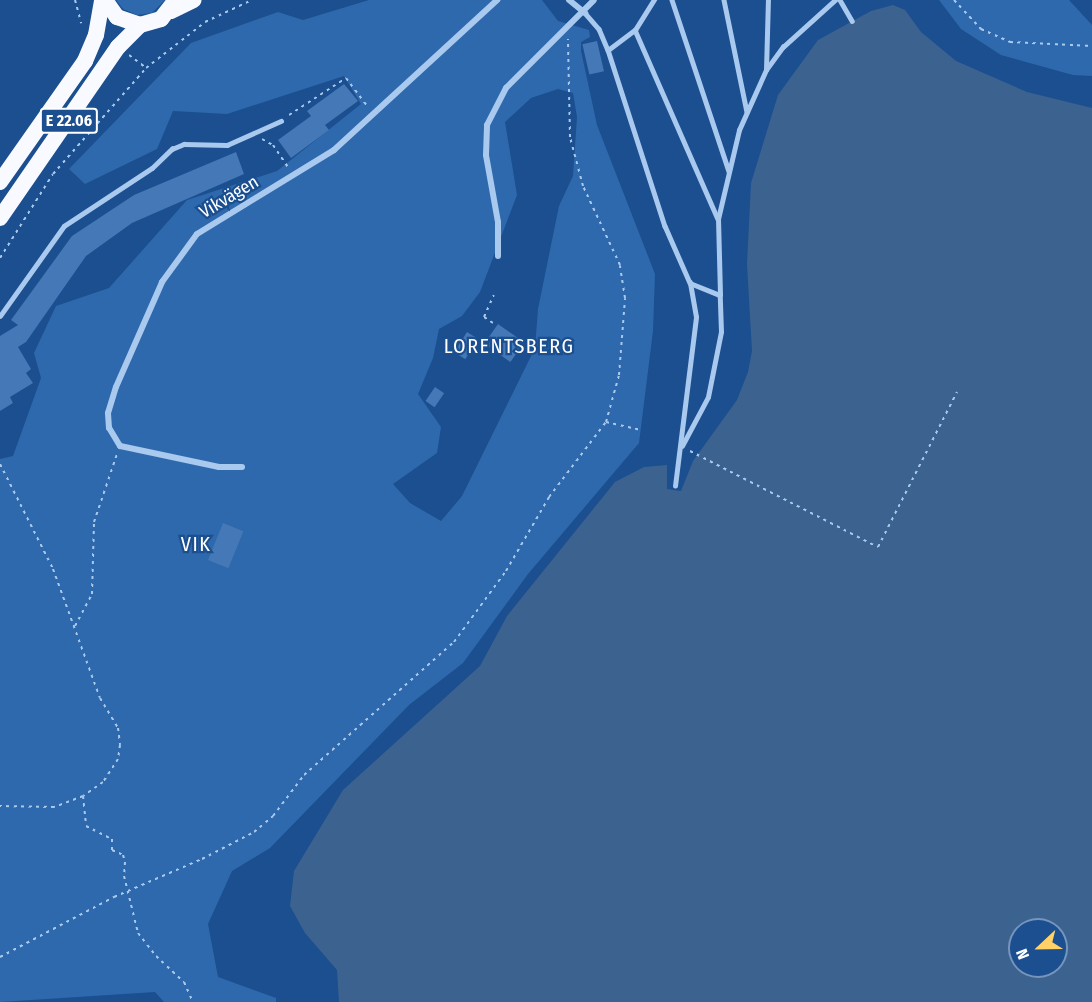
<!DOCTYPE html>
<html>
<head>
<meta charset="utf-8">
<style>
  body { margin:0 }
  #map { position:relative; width:1092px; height:1002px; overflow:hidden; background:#1b4f8f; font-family:"Fira Sans Condensed",sans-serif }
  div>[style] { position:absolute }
  .green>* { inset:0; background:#2e69ad }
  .water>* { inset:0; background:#3c6290 }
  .building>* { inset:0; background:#4478b7; transform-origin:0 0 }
  .path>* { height:2px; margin-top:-1px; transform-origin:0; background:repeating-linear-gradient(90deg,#a9c9ee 0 3px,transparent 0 7.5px) }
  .service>* { height:4.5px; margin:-2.25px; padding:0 2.25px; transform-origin:2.25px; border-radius:2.25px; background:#a9c9ee }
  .minor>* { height:6px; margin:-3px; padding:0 3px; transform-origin:3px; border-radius:3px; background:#a9c9ee }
  .trunk>* { height:16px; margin:-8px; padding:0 8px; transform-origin:8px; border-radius:8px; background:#f8faff }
  span { translate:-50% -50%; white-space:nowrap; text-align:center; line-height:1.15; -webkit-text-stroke:4.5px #1b4f8f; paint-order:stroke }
  .shield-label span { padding:2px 4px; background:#1b4f8f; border:2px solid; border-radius:4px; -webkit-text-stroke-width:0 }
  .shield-label { font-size:16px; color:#fff; font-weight:700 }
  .street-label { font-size:18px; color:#fff }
  .neighbourhood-label { font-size:20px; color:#fff; letter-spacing:1.5px }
  .north { position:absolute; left:1008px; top:918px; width:60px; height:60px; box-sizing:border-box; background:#1b4f8f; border:2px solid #7695bc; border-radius:50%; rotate:248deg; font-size:16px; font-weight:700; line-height:24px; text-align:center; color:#fff }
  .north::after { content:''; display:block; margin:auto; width:21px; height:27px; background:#ffd166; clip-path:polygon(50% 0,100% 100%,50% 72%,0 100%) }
</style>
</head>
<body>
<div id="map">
  <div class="green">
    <i style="clip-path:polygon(116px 0,165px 0,152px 13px,137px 15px,123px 9px)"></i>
    <i style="clip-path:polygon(evenodd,369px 0,542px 0,558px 21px,589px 30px,590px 37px,581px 42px,581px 51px,597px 125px,655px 274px,653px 331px,639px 443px,528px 574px,463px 663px,409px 705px,270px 848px,232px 871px,208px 924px,218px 977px,276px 998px,276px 1002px,164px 1002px,155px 992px,0 1002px,0 459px,13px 456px,41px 378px,34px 353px,56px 306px,109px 288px,187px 200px,277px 171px,361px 104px,344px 76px,227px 114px,173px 111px,157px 149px,85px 184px,69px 169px,191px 43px,278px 12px,303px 20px,369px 0,558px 89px,573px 93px,577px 117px,573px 176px,559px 206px,538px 309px,535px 348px,462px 496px,441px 521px,410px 503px,393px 484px,437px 453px,441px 427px,418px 394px,433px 358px,439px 329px,462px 316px,480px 292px,517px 195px,505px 122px,531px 98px,558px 89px)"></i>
    <i style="clip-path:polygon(939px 0,1069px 0,1092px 25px,1092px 76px,1073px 75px,1001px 55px,961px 29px)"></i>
  </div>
  <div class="water">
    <i style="clip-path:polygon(evenodd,893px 5px,905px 10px,921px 32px,956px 61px,1027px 92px,1092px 108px,1092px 1002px,339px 1002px,337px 970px,305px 933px,290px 906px,294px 871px,343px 790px,480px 666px,507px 616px,615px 482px,644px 467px,667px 465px,667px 489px,681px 491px,693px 461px,737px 400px,748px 372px,752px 351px,747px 264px,751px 183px,778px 95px,818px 40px,871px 11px,893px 5px,1020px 930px,1056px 930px,1056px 966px,1020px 966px,1020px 930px)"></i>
  </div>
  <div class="building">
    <i style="left:597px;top:41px;width:31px;height:15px;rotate:77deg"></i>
    <i style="clip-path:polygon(344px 84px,358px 101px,325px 125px,329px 130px,291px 158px,278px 140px,311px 116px,307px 111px)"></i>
    <i style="clip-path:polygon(236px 152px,244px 174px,132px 223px,86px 256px,26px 342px,18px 347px,31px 369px,26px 373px,33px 383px,10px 397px,13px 403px,0 411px,0 336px,18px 325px,11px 320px,72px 236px,134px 195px)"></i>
    <i style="left:498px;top:324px;width:32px;height:24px;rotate:35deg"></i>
    <i style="left:467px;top:332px;width:13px;height:24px;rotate:32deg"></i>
    <i style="left:435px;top:387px;width:11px;height:17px;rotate:34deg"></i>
    <i style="left:223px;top:523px;width:22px;height:40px;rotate:22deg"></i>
  </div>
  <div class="path">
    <i style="left:75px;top:0;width:24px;rotate:75deg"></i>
    <i style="left:954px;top:0;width:40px;rotate:47deg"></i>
    <i style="left:981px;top:29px;width:32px;rotate:24deg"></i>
    <i style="left:1010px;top:42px;width:82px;rotate:2.8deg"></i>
    <i style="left:129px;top:55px;width:21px;rotate:37deg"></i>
    <i style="left:289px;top:115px;width:68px;rotate:-33deg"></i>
    <i style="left:346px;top:78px;width:35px;rotate:53deg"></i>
    <i style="left:262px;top:139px;width:13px;rotate:29deg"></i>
    <i style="left:273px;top:145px;width:27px;rotate:56deg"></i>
    <i style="left:0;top:258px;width:99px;rotate:-57.8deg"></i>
    <i style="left:53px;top:174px;width:141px;rotate:-48.7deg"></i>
    <i style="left:146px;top:68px;width:75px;rotate:-37.9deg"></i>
    <i style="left:205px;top:22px;width:52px;rotate:-25.1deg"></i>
    <i style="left:493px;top:323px;width:11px;rotate:-146deg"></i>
    <i style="left:484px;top:317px;width:24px;rotate:-66deg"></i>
    <i style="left:606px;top:422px;width:36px;rotate:13deg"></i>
    <i style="left:690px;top:451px;width:211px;rotate:27.1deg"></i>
    <i style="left:878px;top:547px;width:174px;rotate:-63deg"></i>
    <i style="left:0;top:464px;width:118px;rotate:63.2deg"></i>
    <i style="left:53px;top:569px;width:137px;rotate:70deg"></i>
    <i style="left:100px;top:698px;width:35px;rotate:59deg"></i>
    <i style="left:118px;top:728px;width:17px;rotate:83deg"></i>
    <i style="left:120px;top:745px;width:14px;rotate:98deg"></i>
    <i style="left:118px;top:759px;width:27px;rotate:123deg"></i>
    <i style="left:103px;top:782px;width:24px;rotate:145deg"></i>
    <i style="left:83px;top:796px;width:31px;rotate:159deg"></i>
    <i style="left:54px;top:807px;width:54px;rotate:-178.9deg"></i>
    <i style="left:75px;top:626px;width:36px;rotate:-62deg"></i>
    <i style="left:92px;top:594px;width:72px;rotate:-88.4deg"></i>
    <i style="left:94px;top:522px;width:72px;rotate:-71.3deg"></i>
    <i style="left:83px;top:796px;width:30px;rotate:84deg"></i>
    <i style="left:86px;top:826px;width:29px;rotate:27deg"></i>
    <i style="left:112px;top:839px;width:11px;rotate:90deg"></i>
    <i style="left:112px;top:850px;width:12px;rotate:24deg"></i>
    <i style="left:123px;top:855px;width:7px;rotate:74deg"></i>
    <i style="left:125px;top:862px;width:14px;rotate:94deg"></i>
    <i style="left:124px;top:876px;width:59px;rotate:76.2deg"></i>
    <i style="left:138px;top:933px;width:29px;rotate:52deg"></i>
    <i style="left:156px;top:956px;width:38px;rotate:43deg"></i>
    <i style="left:184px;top:982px;width:22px;rotate:66deg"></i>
    <i style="left:0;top:957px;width:129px;rotate:-27.8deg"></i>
    <i style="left:114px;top:897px;width:96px;rotate:-23.4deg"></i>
    <i style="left:202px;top:859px;width:59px;rotate:-27.4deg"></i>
    <i style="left:254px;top:832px;width:25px;rotate:-40deg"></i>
    <i style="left:273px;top:816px;width:51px;rotate:-52.9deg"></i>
    <i style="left:304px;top:775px;width:200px;rotate:-41.6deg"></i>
    <i style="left:454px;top:642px;width:88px;rotate:-53.8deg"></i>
    <i style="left:506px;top:571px;width:86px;rotate:-59.8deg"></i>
    <i style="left:549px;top:497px;width:94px;rotate:-52.8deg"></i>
    <i style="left:606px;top:422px;width:49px;rotate:-74.5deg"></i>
    <i style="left:619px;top:375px;width:77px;rotate:-85.5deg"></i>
    <i style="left:625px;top:298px;width:33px;rotate:-99deg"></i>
    <i style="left:620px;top:265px;width:87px;rotate:-115.1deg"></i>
    <i style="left:583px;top:186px;width:51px;rotate:-104.9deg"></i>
    <i style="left:570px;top:137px;width:98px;rotate:-91.2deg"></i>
  </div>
  <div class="service">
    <i style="left:672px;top:0;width:180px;rotate:71.6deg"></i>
    <i style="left:724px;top:0;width:114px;rotate:78.4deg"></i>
    <i style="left:840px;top:0;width:24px;rotate:60deg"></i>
    <i style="left:585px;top:13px;width:21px;rotate:49deg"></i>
    <i style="left:599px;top:29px;width:23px;rotate:67deg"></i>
    <i style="left:608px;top:50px;width:185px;rotate:72.1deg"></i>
    <i style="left:665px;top:226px;width:62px;rotate:66.3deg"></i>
    <i style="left:690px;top:283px;width:32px;rotate:22deg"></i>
    <i style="left:720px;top:295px;width:76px;rotate:-91.5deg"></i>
    <i style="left:718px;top:219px;width:91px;rotate:-76.7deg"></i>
    <i style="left:739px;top:130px;width:66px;rotate:-65.8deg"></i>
    <i style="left:766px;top:70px;width:29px;rotate:-54deg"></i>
    <i style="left:783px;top:47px;width:70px;rotate:-42.1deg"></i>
    <i style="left:635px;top:30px;width:206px;rotate:66.3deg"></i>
    <i style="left:608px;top:50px;width:34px;rotate:-37deg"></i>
    <i style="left:635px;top:30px;width:36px;rotate:-58deg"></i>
    <i style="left:766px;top:70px;width:70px;rotate:-88.4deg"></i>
    <i style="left:0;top:316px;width:110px;rotate:-54.6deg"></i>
    <i style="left:64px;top:226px;width:105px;rotate:-33.4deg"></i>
    <i style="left:152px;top:168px;width:28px;rotate:-44deg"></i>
    <i style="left:172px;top:149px;width:13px;rotate:-23deg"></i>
    <i style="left:184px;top:144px;width:43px;rotate:1.3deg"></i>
    <i style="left:227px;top:145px;width:59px;rotate:-24deg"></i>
    <i style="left:682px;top:446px;width:55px;rotate:-62deg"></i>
    <i style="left:708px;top:397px;width:66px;rotate:-78.7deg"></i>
    <i style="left:721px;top:332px;width:37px;rotate:-92deg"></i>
    <i style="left:675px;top:486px;width:170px;rotate:-82.9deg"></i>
    <i style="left:696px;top:317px;width:35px;rotate:-100deg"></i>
  </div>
  <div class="minor">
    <i style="left:569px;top:0;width:21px;rotate:39deg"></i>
    <i style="left:498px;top:256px;width:34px;rotate:-90deg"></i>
    <i style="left:498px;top:222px;width:68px;rotate:-100.2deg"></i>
    <i style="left:486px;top:155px;width:30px;rotate:-88deg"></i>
    <i style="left:487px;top:125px;width:42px;rotate:-62.8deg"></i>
    <i style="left:506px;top:88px;width:124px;rotate:-45deg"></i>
    <i style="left:242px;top:467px;width:23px;rotate:180deg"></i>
    <i style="left:219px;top:467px;width:101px;rotate:-168deg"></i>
    <i style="left:120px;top:446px;width:21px;rotate:-121deg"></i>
    <i style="left:109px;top:428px;width:15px;rotate:-94deg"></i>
    <i style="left:108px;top:413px;width:27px;rotate:-73deg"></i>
    <i style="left:116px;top:387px;width:115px;rotate:-66.3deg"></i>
    <i style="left:162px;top:282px;width:59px;rotate:-53.9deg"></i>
    <i style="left:197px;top:234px;width:161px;rotate:-31.5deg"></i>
    <i style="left:334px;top:150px;width:222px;rotate:-42.6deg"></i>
  </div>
  <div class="trunk">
    <i style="left:105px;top:0;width:21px;rotate:55deg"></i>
    <i style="left:117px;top:17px;width:24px;rotate:19deg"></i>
    <i style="left:140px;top:25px;width:22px;rotate:-16deg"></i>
    <i style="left:161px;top:19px;width:24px;rotate:-52deg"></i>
    <i style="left:171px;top:11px;width:25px;rotate:-26deg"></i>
    <i style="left:0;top:182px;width:148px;rotate:-54.9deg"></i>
    <i style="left:85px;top:61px;width:28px;rotate:-67deg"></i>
    <i style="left:96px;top:35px;width:36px;rotate:-80deg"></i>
    <i style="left:0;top:218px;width:208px;rotate:-55.4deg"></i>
    <i style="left:118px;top:47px;width:31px;rotate:-45deg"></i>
  </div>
  <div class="shield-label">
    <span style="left:69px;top:121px">E 22.06</span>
  </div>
  <div class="street-label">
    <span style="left:229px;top:197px;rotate:-31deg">Vikvägen</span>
  </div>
  <div class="neighbourhood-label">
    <span style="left:509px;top:346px">LORENTSBERG</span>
    <span style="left:196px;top:544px">VIK</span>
  </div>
  <div class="north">N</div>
</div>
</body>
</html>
